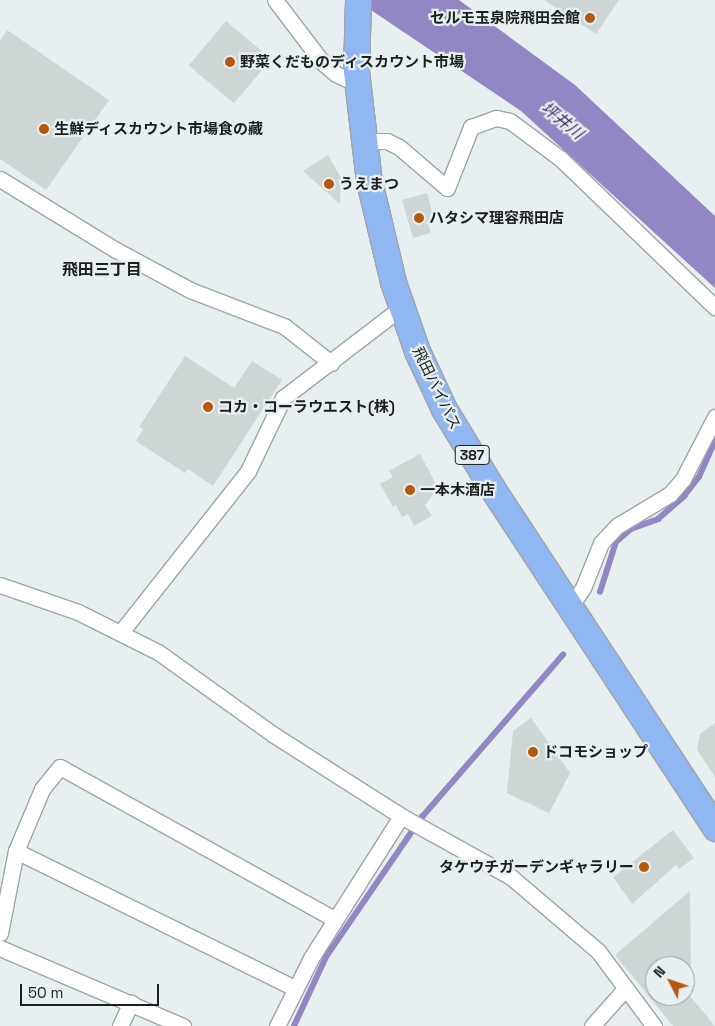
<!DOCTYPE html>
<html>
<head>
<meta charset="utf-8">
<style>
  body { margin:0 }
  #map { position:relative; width:715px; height:1026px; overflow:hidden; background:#e8eff1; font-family:"Space Grotesk","Noto Sans JP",sans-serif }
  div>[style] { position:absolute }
  .water>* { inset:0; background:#9386c4 }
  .stream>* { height:5.5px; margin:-2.75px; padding:0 2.75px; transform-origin:2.75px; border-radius:2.75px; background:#9386c4 }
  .building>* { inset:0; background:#ced5d5; transform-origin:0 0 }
  .roads { filter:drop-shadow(1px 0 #9ea5a7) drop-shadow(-1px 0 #9ea5a7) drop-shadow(0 1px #9ea5a7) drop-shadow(0 -1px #9ea5a7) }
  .minor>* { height:15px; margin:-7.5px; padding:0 7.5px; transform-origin:7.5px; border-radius:7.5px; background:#fff }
  .trunk>* { height:25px; margin:-12.5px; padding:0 12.5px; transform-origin:12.5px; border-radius:12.5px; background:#90b7f2 }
  .dots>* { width:14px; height:14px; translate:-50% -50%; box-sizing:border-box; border:2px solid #e8eff1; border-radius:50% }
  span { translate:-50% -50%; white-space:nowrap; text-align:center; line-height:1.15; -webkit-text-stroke:4.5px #e8eff1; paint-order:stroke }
  .shield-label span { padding:1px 4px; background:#e8eff1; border:1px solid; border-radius:4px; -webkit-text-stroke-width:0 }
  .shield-label { font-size:14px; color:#1b1e1e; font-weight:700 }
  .poi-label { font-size:15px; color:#1b1e1e; font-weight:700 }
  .right { translate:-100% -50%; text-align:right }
  .left { translate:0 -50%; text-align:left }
  .street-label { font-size:15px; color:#1b1e1e }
  .water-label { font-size:16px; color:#38216a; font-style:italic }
  .neighbourhood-label { font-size:16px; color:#1b1e1e; font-weight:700 }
  .north { position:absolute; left:645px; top:956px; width:50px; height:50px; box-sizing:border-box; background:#e8eff1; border:1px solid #969b9d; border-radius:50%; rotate:311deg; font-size:14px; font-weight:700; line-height:20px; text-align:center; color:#1b1e1e }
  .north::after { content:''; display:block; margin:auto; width:18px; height:22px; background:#b6580c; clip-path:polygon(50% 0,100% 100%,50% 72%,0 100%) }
  .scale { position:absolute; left:20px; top:984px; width:139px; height:22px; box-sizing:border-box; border:2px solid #1b1e1e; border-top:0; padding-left:6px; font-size:15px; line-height:18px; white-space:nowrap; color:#1b1e1e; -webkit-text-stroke:4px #e8eff1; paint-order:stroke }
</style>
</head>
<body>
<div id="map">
  <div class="water">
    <i style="clip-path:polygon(356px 0,459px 0,575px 85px,715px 216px,715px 288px,521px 111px)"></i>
  </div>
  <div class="stream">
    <i style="left:600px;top:592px;width:52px;rotate:-72.3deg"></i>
    <i style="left:616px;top:542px;width:20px;rotate:-41deg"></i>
    <i style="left:631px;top:529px;width:29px;rotate:-20deg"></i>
    <i style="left:658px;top:519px;width:35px;rotate:-41deg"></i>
    <i style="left:684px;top:496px;width:24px;rotate:-52deg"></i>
    <i style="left:699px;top:477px;width:39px;rotate:-66deg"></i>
    <i style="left:294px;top:1026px;width:76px;rotate:-65.1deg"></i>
    <i style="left:326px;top:957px;width:170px;rotate:-55.6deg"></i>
    <i style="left:422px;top:817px;width:215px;rotate:-49deg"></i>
  </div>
  <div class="building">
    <i style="clip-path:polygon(544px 0,619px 0,596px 34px)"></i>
    <i style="left:226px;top:21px;width:59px;height:58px;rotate:40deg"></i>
    <i style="clip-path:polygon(7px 30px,109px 100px,46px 190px,0 159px,0 41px)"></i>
    <i style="clip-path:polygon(328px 155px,341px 178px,340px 204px,303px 171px)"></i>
    <i style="clip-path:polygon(427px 193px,433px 214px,432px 222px,428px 223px,431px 233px,413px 238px,402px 200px)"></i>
    <i style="clip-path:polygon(185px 356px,234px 388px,252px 361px,282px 380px,213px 486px,188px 469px,185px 473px,136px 441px,143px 429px,139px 427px)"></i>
    <i style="clip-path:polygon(420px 454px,438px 488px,425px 505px,432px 516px,414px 526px,408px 514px,402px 517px,396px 505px,393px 507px,380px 484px,393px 477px,389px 471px)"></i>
    <i style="clip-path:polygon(531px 718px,570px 773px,549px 813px,507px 793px,513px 731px)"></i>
    <i style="clip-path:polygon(715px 723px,715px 777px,697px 750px,700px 734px)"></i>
    <i style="clip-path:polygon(673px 830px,694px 858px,679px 869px,676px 865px,632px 904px,613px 877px)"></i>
    <i style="clip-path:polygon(690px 891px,691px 966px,655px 966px,655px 996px,690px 996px,715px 1026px,673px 1026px,615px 955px)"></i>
  </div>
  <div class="roads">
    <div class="minor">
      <i style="left:275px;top:0;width:79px;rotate:52.7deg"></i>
      <i style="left:323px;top:63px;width:17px;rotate:40deg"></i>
      <i style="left:336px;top:74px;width:23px;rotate:25deg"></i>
      <i style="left:364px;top:141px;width:23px"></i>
      <i style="left:387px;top:141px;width:13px;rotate:27deg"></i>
      <i style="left:399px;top:147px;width:63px;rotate:40.5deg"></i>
      <i style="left:447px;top:188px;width:66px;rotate:-68.5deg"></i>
      <i style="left:471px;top:127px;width:27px;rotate:-20deg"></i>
      <i style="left:496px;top:118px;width:14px;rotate:12deg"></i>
      <i style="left:510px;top:121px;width:64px;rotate:36.7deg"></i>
      <i style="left:561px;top:159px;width:214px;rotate:43.9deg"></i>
      <i style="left:0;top:179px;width:136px;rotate:31.5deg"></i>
      <i style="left:116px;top:250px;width:84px;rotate:28.4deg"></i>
      <i style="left:190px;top:290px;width:101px;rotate:21deg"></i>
      <i style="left:284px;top:326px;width:60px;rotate:38.2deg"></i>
      <i style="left:0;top:585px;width:83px;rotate:19.1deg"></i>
      <i style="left:78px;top:612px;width:89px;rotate:26.6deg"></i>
      <i style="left:158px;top:652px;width:143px;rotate:35.6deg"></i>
      <i style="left:274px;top:735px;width:151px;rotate:32.5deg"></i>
      <i style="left:401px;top:816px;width:126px;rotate:29deg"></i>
      <i style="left:511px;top:877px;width:114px;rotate:40.4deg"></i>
      <i style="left:598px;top:951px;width:94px;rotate:53.3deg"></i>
      <i style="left:569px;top:608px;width:24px;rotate:-55deg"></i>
      <i style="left:583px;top:588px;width:48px;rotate:-68.2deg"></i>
      <i style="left:601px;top:543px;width:23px;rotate:-47deg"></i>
      <i style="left:617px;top:526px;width:62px;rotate:-31.1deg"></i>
      <i style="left:670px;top:494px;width:20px;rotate:-49deg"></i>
      <i style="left:683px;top:479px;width:70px;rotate:-62.7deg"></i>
      <i style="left:121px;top:632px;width:205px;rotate:-51.7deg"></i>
      <i style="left:248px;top:471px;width:81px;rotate:-64.4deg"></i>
      <i style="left:283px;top:398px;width:150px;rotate:-37.4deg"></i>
      <i style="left:16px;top:851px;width:311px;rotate:26.2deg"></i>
      <i style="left:0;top:933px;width:84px;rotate:-79deg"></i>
      <i style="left:16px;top:851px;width:67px;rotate:-67.2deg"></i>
      <i style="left:42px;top:789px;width:28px;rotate:-51deg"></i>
      <i style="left:60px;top:767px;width:313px;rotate:29deg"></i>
      <i style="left:0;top:948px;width:199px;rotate:23.1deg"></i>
      <i style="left:120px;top:1026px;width:26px;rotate:-65deg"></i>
      <i style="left:277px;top:1026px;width:76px;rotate:-63.4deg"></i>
      <i style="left:311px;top:958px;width:168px;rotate:-57.6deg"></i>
      <i style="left:592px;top:1026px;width:48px;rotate:-48.4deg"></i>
    </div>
    <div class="trunk">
      <i style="left:358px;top:0;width:71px;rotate:91.6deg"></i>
      <i style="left:356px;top:71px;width:111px;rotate:83.3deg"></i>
      <i style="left:369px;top:181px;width:104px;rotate:76.6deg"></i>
      <i style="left:393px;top:282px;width:73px;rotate:70.8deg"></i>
      <i style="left:417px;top:351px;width:64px;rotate:65deg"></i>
      <i style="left:444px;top:409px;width:92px;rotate:58.7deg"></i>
      <i style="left:492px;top:488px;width:407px;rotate:56.7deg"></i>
    </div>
  </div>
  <div class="dots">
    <i style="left:590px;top:18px;background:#b6580c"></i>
    <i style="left:230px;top:62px;background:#b6580c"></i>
    <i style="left:44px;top:129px;background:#b6580c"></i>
    <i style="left:329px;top:184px;background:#b6580c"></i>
    <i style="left:419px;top:218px;background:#b6580c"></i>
    <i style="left:208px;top:407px;background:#b6580c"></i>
    <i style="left:410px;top:490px;background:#b6580c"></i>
    <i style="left:533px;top:752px;background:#b6580c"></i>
    <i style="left:644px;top:867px;background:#b6580c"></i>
  </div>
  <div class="shield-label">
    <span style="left:472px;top:455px">387</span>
  </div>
  <div class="poi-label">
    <span class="right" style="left:580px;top:18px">セルモ玉泉院飛田会館</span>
    <span class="left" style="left:240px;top:62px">野菜くだものディスカウント市場</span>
    <span class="left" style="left:54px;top:129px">生鮮ディスカウント市場食の藏</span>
    <span class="left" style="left:339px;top:184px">うえまつ</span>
    <span class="left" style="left:429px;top:218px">ハタシマ理容飛田店</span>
    <span class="left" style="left:218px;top:407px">コカ・コーラウエスト(株)</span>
    <span class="left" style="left:420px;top:490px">一本木酒店</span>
    <span class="left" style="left:543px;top:752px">ドコモショップ</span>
    <span class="right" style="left:634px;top:867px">タケウチガーデンギャラリー</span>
  </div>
  <div class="street-label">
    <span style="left:437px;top:388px;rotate:64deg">飛田バイパス</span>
  </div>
  <div class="water-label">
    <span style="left:562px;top:121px;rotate:39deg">坪井川</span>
  </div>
  <div class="neighbourhood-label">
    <span style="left:102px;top:270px">飛田三丁目</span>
  </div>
  <div class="north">N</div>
  <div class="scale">50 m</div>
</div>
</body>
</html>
